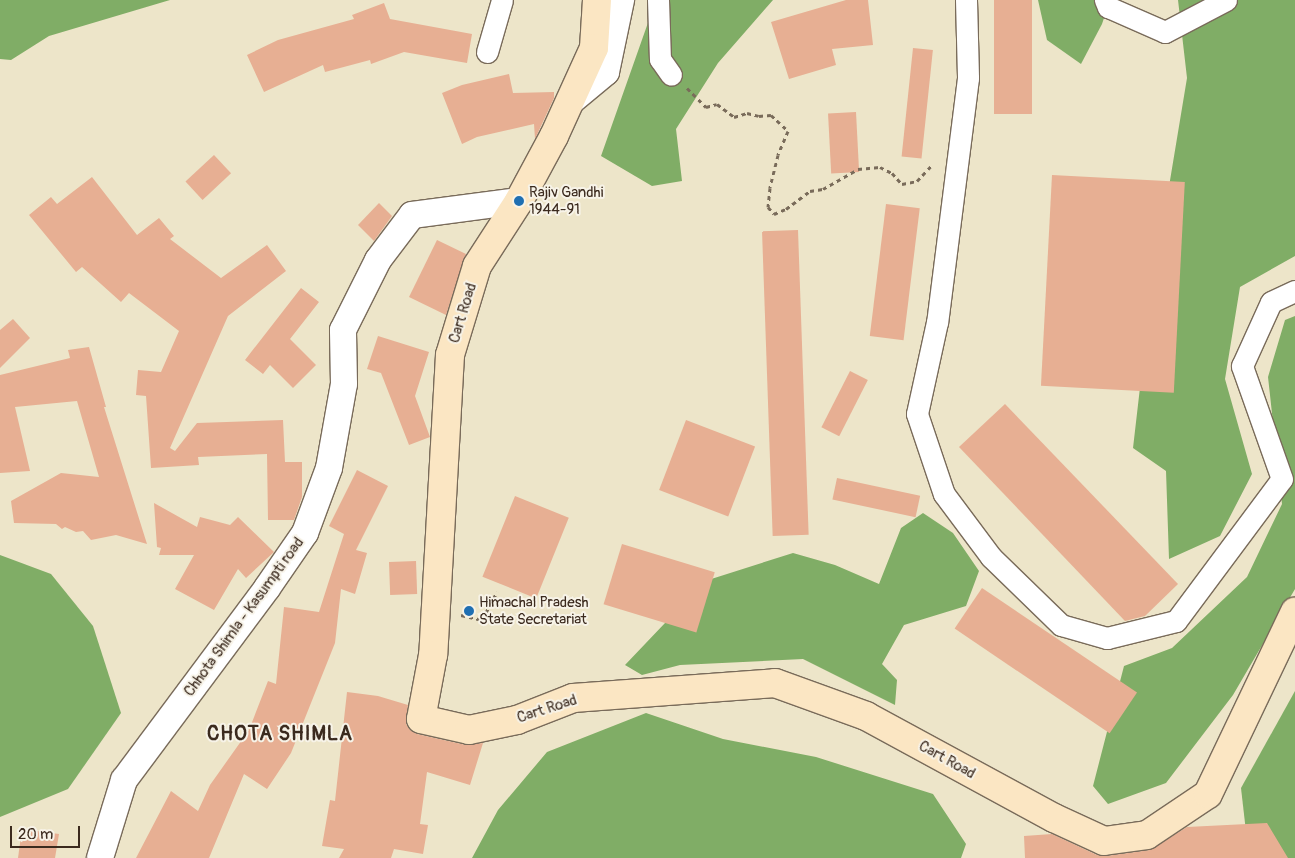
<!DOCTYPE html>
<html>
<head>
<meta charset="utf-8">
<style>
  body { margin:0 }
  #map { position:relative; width:1295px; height:858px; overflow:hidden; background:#ede5c9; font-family:Pangolin,sans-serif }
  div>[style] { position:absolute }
  .forest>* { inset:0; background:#80ad66 }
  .building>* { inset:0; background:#e7af93; transform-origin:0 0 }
  .path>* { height:3px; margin-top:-1.5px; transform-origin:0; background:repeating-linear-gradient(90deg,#796b5a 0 4px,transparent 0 8px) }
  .roads { filter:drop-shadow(1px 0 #796b5a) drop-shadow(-1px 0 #796b5a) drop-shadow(0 1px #796b5a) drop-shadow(0 -1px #796b5a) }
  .minor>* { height:21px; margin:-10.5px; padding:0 10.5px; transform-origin:10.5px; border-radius:10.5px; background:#fff }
  .tertiary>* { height:26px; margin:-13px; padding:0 13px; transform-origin:13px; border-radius:13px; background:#fff }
  .secondary>* { height:28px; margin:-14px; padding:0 14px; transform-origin:14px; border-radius:14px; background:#fbe6c3 }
  .dots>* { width:14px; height:14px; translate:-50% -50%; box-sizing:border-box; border:2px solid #f7f3e8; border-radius:50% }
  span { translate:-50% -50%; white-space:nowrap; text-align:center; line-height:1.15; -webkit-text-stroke:4px #f7f3e8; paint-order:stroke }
  .poi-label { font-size:15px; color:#3b2a1e }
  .left { translate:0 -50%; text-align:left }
  .street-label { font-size:15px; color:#3b2a1e }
  .district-label { font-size:20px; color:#3b2a1e; font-weight:700; letter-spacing:1px }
  .scale { position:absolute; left:10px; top:826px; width:70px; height:22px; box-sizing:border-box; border:2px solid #3b2a1e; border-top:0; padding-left:6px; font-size:15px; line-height:18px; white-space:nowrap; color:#3b2a1e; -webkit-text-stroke:4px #f7f3e8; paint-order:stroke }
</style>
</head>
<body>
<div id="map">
  <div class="forest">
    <i style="clip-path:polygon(0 0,170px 0,49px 36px,11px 60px,0 59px)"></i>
    <i style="clip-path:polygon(656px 0,773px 0,718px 63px,676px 129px,682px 181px,652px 186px,601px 156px)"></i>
    <i style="clip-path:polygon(1038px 0,1110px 0,1102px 24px,1081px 64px,1047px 40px)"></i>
    <i style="clip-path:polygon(1178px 0,1295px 0,1295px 256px,1240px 287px,1225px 379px,1252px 474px,1220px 536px,1169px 559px,1166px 471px,1133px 448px,1150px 301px,1187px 78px)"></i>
    <i style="clip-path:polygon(1295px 316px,1295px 589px,1233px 695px,1166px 783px,1108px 804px,1093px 786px,1124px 666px,1172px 648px,1247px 577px,1282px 504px,1268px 377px,1285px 320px)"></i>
    <i style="clip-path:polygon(923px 513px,953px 533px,979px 571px,966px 606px,904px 625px,882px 664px,897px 680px,895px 705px,803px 659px,680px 665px,642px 675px,625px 665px,705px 581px,793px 553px,835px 565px,879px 584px,901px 528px)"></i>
    <i style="clip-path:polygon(0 555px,51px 574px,93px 626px,121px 713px,68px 789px,0 817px)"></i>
    <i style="clip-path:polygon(1295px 691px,1295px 858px,1249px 858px,1241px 788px)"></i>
    <i style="clip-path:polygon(646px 713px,723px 739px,816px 757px,933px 794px,966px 844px,961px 858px,472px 858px,498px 810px,547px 752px)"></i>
  </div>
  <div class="building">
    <i style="clip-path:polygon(846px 0,868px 0,873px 45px,832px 49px,836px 65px,789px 79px,771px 22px)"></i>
    <i style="left:994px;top:0;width:38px;height:114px"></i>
    <i style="clip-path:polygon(384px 3px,390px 19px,472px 34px,467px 63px,404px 52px,371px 64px,370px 60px,325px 72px,323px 65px,264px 92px,247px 55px,278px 40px,354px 19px,352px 15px)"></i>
    <i style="left:913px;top:48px;width:20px;height:109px;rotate:6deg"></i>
    <i style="clip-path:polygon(509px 74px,513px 93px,554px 92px,554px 98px,535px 139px,534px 124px,477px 137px,462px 144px,442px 93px,462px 85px)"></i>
    <i style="left:856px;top:112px;width:60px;height:28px;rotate:87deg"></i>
    <i style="left:214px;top:155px;width:25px;height:39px;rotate:47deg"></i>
    <i style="left:1052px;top:175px;width:133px;height:211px;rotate:3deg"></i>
    <i style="clip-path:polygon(92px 177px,137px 235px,159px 218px,174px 236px,170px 239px,221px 278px,267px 245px,286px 271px,228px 316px,170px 448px,175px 451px,197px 423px,283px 420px,285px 462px,302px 462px,302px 497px,294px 520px,268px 520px,267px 454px,198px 457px,199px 465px,151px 468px,146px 396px,136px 395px,138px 370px,161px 372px,179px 331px,129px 293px,121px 302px,82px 267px,76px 272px,29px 215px,51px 197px,57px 204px)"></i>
    <i style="clip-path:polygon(379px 203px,392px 216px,374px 241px,358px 225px)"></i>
    <i style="left:886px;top:204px;width:34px;height:133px;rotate:7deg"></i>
    <i style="left:798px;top:230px;width:305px;height:36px;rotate:88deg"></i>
    <i style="clip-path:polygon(437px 240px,466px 254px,446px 315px,409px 297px)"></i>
    <i style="clip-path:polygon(301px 288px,319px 302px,290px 339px,316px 365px,293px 388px,270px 365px,263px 374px,245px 360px)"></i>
    <i style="clip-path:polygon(13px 319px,30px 338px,0 368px,0 330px)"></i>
    <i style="clip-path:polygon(378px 336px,429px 352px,415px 396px,430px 437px,409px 445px,381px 373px,367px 369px)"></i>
    <i style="clip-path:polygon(89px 347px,106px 407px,104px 407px,147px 544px,116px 535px,91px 540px,83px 531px,76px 532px,65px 527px,62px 529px,56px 524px,14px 523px,11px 501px,61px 473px,99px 477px,77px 401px,15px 407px,30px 471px,0 473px,0 375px,70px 358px,68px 350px)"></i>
    <i style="left:850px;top:371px;width:20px;height:63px;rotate:27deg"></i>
    <i style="clip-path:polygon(1005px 404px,1178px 584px,1145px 616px,1125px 621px,959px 447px)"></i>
    <i style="left:686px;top:420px;width:74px;height:75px;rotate:21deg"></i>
    <i style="clip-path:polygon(357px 470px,388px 486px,356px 550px,367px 553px,355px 594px,341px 589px,335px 643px,291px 753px,267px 789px,244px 774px,209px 858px,136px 858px,171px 791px,198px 811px,210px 785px,249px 730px,268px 681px,276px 684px,284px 607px,319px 612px,344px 534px,329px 526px)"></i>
    <i style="left:837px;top:478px;width:85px;height:22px;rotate:12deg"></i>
    <i style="left:515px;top:496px;width:58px;height:87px;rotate:22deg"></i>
    <i style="clip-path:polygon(154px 503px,197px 527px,200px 517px,230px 525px,238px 517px,274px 552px,246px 578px,238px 569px,214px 610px,175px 589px,194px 555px,159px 555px,161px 548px,157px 547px)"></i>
    <i style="left:622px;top:544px;width:97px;height:63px;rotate:17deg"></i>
    <i style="left:416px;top:561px;width:33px;height:27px;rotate:88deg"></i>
    <i style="left:982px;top:588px;width:187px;height:49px;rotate:34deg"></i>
    <i style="clip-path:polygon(347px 692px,378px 696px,408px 705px,406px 724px,410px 730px,417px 734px,466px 745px,483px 743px,470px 785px,427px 772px,420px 824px,428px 825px,423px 854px,394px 849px,391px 858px,339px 858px,344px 849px,322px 846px,330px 800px,335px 801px)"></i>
    <i style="clip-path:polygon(1267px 823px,1288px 858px,1025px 858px,1024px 836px,1052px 834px,1097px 855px,1106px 856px,1150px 850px,1187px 827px)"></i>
    <i style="clip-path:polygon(22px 829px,59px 834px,55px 858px,18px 858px)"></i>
  </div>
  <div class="path">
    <i style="left:687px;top:88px;width:27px;rotate:45deg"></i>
    <i style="left:706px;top:107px;width:11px;rotate:-15deg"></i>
    <i style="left:717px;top:104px;width:21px;rotate:37deg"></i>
    <i style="left:734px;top:117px;width:14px;rotate:-17deg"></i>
    <i style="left:747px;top:113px;width:12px;rotate:14deg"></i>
    <i style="left:759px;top:116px;width:12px;rotate:-5deg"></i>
    <i style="left:771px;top:115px;width:23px;rotate:43deg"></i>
    <i style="left:788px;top:131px;width:26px;rotate:113deg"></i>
    <i style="left:778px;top:155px;width:34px;rotate:104deg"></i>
    <i style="left:770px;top:188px;width:19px;rotate:96deg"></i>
    <i style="left:768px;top:207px;width:9px;rotate:49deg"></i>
    <i style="left:774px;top:214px;width:13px;rotate:-23deg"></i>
    <i style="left:786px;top:209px;width:30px;rotate:-37deg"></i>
    <i style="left:810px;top:191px;width:13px;rotate:-9deg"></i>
    <i style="left:823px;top:189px;width:40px;rotate:-29.7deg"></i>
    <i style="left:858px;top:169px;width:22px;rotate:-5deg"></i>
    <i style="left:880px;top:167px;width:13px;rotate:27deg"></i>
    <i style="left:892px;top:173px;width:15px;rotate:48deg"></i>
    <i style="left:902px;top:184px;width:15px;rotate:-11deg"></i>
    <i style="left:917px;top:181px;width:23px;rotate:-47deg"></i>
    <i style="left:461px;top:615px;width:22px;rotate:13deg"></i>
    <i style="left:482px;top:620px;width:32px;rotate:-62deg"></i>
  </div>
  <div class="roads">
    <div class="minor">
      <i style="left:658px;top:0;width:59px;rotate:88.1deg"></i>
      <i style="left:660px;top:59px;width:19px;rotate:55deg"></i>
      <i style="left:966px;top:0;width:78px;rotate:88.5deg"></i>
      <i style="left:968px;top:78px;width:246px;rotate:97.2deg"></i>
      <i style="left:937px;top:322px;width:94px;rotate:102.3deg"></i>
      <i style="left:917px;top:414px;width:84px;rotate:71.4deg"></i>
      <i style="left:944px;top:494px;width:79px;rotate:53.3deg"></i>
      <i style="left:991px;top:557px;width:98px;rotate:44.2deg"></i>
      <i style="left:1061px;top:625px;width:48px;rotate:15.8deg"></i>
      <i style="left:1107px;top:638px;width:71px;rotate:-13.8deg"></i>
      <i style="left:1176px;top:621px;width:177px;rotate:-53.3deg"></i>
      <i style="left:1282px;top:479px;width:120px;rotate:-109.5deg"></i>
      <i style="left:1242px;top:366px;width:70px;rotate:-65.6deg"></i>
      <i style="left:1271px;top:302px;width:26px;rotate:-25deg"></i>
      <i style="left:1105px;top:0;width:8px;rotate:67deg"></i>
      <i style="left:1108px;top:7px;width:62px;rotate:23.7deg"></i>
      <i style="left:1165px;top:32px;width:69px;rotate:-27.7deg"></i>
      <i style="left:487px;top:52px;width:54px;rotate:-73.9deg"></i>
    </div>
    <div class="tertiary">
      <i style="left:570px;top:102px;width:47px;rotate:-39.8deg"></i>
      <i style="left:606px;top:72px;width:74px;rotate:-78.2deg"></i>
      <i style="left:100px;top:858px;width:82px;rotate:-72.9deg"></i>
      <i style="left:124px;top:780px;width:239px;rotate:-53.3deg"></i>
      <i style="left:267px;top:588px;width:67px;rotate:-55.4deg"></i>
      <i style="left:305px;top:533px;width:69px;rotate:-69.7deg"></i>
      <i style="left:329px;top:468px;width:85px;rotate:-79.9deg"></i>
      <i style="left:344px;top:384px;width:54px;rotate:-91.1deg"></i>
      <i style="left:343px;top:330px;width:78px;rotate:-63.4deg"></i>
      <i style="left:378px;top:260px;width:56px;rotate:-52.9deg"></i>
      <i style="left:412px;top:215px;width:108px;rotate:-7.5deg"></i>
    </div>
    <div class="secondary">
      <i style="left:597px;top:0;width:48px;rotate:93.6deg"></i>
      <i style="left:594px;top:48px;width:97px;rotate:114.4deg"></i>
      <i style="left:554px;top:136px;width:74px;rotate:118.3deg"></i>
      <i style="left:519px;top:201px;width:77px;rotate:122.9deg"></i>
      <i style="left:477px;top:266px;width:93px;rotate:106.9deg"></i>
      <i style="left:450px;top:355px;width:300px;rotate:93.2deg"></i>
      <i style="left:433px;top:655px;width:65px;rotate:100.6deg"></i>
      <i style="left:421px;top:719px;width:49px;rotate:12.9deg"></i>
      <i style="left:469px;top:730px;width:49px;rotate:-11.8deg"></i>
      <i style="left:517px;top:720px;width:60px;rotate:-21.4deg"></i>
      <i style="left:573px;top:698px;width:203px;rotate:-4.2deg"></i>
      <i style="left:775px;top:683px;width:97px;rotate:19.9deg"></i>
      <i style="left:866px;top:716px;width:214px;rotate:28.5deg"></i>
      <i style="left:1054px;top:818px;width:55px;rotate:24.7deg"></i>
      <i style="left:1104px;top:841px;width:43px;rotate:-7.9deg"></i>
      <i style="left:1147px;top:835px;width:73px;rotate:-33.9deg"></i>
      <i style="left:1208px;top:794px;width:202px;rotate:-64.5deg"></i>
    </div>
  </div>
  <div class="dots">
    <i style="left:519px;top:201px;background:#1f6fb2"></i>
    <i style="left:469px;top:611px;background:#1f6fb2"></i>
  </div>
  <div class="poi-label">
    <span class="left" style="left:529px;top:201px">Rajiv Gandhi<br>1944-91</span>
    <span class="left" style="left:479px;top:611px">Himachal Pradesh<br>State Secretariat</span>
  </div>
  <div class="street-label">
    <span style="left:463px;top:313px;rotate:-73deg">Cart Road</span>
    <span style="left:244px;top:617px;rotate:-54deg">Chhota Shimla - Kasumpti road</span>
    <span style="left:547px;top:709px;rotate:-18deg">Cart Road</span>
    <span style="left:947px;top:760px;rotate:29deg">Cart Road</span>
  </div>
  <div class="district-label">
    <span style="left:280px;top:733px">CHOTA SHIMLA</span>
  </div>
  <div class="scale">20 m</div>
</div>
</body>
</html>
